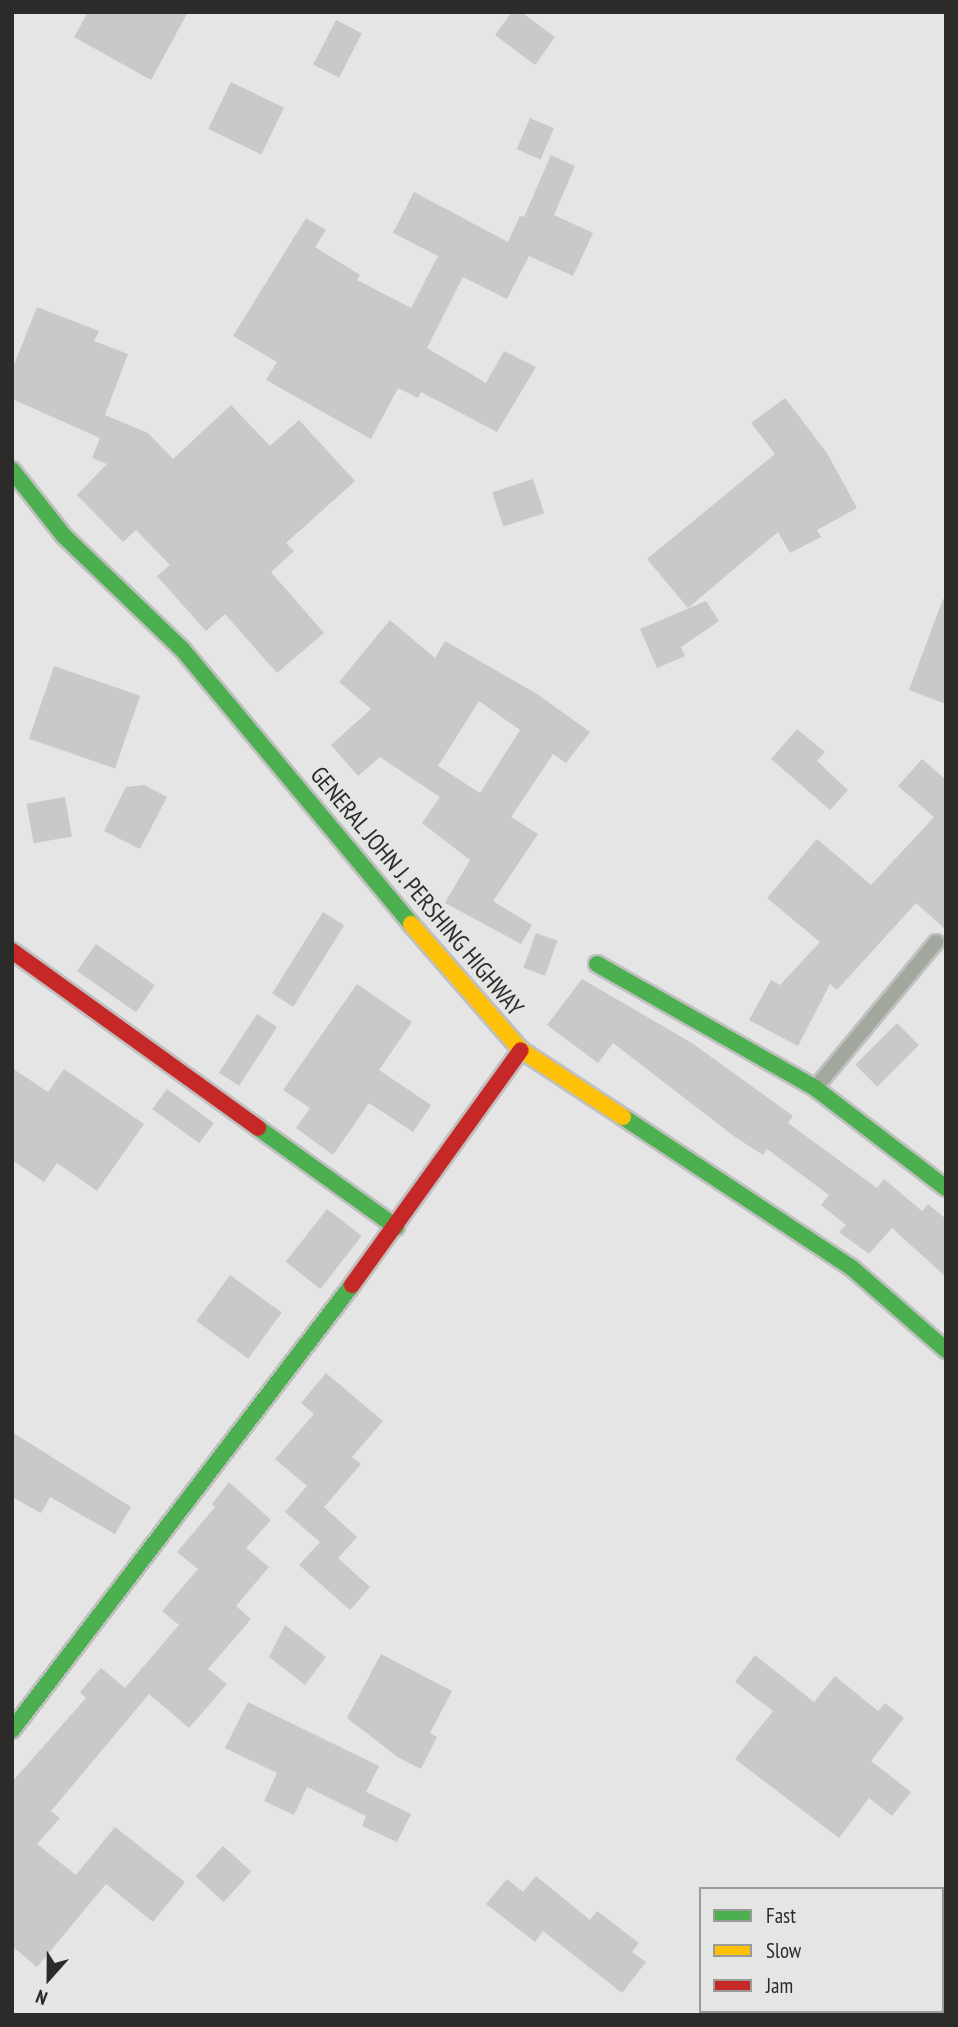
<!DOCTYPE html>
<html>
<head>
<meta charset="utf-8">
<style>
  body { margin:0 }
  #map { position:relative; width:958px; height:2027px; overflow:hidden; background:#e4e5e4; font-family:"PT Sans Narrow",sans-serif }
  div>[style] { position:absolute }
  .building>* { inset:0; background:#c8c9c8; transform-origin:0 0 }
  .roads { filter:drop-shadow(2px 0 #bfc0bf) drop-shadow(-2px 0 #bfc0bf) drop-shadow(0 2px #bfc0bf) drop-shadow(0 -2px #bfc0bf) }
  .lane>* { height:14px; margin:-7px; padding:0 7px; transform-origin:7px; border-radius:7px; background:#a2a89e }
  .fast>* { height:16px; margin:-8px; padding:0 8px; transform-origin:8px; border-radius:8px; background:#4caf50 }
  .slow>* { height:16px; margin:-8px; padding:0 8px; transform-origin:8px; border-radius:8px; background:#ffc107 }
  .jam>* { height:16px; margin:-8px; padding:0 8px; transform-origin:8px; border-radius:8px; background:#c62828 }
  span { translate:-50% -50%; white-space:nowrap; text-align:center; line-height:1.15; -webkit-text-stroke:5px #e4e6e3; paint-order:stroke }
  .street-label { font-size:24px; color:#2b2c2a }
  .frame { position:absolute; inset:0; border:14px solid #2b2c2a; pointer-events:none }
  .legend { position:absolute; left:699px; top:1887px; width:245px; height:126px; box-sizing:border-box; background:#e4e6e3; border:2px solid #9a9c99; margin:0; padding:9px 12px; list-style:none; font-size:21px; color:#2b2c2a }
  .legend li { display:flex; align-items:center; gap:14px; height:35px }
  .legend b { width:35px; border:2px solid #9a9c99 }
  .north { position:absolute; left:14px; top:1943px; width:70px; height:70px; -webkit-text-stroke:5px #e4e6e3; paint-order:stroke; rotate:201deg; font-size:19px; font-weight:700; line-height:28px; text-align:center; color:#2b2c2a }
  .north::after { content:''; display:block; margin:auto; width:24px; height:32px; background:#2b2c2a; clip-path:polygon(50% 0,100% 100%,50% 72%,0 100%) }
</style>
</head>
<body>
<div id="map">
  <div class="building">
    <i style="clip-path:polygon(88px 12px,188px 12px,151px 80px,74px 37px)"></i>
    <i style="clip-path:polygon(512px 12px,521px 12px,555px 37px,535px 65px,495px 35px)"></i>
    <i style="left:336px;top:20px;width:29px;height:50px;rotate:27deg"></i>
    <i style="left:231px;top:82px;width:59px;height:52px;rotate:26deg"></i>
    <i style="left:530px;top:118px;width:26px;height:34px;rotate:23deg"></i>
    <i style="clip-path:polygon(551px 155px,575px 166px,554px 215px,593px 233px,573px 276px,529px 256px,507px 299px,463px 277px,427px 348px,486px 383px,504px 351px,536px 367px,497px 432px,421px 392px,418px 398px,398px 388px,371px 439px,266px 380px,277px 362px,233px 336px,306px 218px,326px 230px,315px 247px,360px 275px,357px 280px,411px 308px,438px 256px,393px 233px,414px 192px,508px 242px,520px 216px,524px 217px)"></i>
    <i style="clip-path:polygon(37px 307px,99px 331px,94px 341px,128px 354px,105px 415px,148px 433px,173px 459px,231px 405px,270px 446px,299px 420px,355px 481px,286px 543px,294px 551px,271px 572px,324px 633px,277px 673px,225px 614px,206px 631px,157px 576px,170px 565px,136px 530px,123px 542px,77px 495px,107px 464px,92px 458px,100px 438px,12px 399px,12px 370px)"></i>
    <i style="clip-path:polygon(785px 398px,827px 453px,857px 508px,817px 530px,821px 537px,790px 553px,778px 532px,688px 608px,647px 559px,775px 454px,751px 423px)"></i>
    <i style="left:533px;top:479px;width:36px;height:43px;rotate:72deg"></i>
    <i style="clip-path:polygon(943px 599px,946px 599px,946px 704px,909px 690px)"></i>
    <i style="clip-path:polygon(706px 601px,719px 621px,681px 647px,685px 656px,657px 668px,640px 629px)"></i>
    <i style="clip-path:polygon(evenodd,390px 620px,435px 658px,445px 641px,537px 694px,590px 732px,566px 763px,553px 754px,511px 817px,538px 834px,493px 901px,532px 925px,521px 944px,445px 903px,470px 860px,422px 823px,440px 797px,380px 757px,358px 776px,331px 745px,371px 709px,339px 682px,390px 620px,479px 701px,520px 730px,480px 793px,438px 766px,479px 701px)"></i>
    <i style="left:54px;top:666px;width:91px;height:77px;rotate:19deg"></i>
    <i style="clip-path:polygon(797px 729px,825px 752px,817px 761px,848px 790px,830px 810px,771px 759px)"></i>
    <i style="clip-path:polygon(922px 759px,946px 780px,946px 930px,916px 903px,837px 990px,830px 984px,798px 1046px,749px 1020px,771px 980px,780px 985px,820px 942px,767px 898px,817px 839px,871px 885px,934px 817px,898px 786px)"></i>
    <i style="clip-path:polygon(144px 785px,167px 797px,140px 849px,104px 831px,126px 787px)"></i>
    <i style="left:65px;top:797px;width:40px;height:39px;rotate:80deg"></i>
    <i style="left:323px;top:912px;width:25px;height:96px;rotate:32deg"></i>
    <i style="left:536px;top:933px;width:23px;height:37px;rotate:20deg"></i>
    <i style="left:96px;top:944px;width:72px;height:33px;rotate:35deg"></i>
    <i style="clip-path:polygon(582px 979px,692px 1043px,793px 1116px,788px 1123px,877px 1188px,884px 1179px,922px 1211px,928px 1204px,946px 1219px,946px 1277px,892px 1228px,869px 1254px,839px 1232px,846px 1225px,821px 1205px,829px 1195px,767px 1149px,763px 1155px,735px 1137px,613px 1043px,598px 1063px,547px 1025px)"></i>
    <i style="clip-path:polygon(357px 984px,412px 1022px,379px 1070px,431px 1105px,413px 1132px,369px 1103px,333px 1155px,296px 1128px,310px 1108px,283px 1090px)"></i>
    <i style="left:257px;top:1014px;width:24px;height:70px;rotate:33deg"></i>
    <i style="left:897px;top:1023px;width:31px;height:59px;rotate:45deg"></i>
    <i style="clip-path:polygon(12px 1068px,48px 1092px,64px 1069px,144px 1124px,97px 1191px,57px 1163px,44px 1182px,12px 1160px)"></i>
    <i style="left:167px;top:1089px;width:58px;height:25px;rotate:36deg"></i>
    <i style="left:327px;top:1209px;width:44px;height:67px;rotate:38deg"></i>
    <i style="left:230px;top:1275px;width:64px;height:57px;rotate:36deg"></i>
    <i style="clip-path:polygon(326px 1373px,383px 1421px,352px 1457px,361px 1464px,324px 1507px,357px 1537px,338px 1558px,370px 1587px,350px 1610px,299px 1565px,320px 1542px,285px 1512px,307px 1486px,275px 1459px,314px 1414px,301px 1403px)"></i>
    <i style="clip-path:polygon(12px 1432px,131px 1507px,115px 1534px,50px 1497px,41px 1513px,12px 1497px)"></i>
    <i style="clip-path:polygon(229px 1482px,271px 1520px,246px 1548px,269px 1567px,236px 1606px,251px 1619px,208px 1669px,227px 1684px,189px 1728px,149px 1694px,51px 1811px,60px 1818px,37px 1844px,76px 1875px,115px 1827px,185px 1882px,153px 1922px,106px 1884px,37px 1967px,12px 1946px,12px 1782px,86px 1698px,80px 1692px,101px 1668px,125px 1688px,179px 1625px,162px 1611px,198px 1569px,177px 1552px,215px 1507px,212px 1504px)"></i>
    <i style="clip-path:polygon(285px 1625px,326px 1657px,305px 1685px,269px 1657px)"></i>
    <i style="clip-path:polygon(381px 1654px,452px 1691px,430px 1733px,437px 1737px,421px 1769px,399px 1758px,347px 1718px)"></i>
    <i style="clip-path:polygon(755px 1655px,814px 1702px,835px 1676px,878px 1711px,885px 1703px,904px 1718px,871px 1761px,911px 1792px,892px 1816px,869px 1798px,839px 1838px,735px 1759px,773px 1711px,735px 1682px)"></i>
    <i style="clip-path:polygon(248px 1702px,379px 1766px,366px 1792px,411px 1814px,397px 1842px,362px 1826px,366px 1816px,307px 1787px,294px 1815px,264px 1801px,277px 1773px,225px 1748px)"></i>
    <i style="left:223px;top:1846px;width:38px;height:41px;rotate:42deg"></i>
    <i style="clip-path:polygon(536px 1876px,590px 1920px,597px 1911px,639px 1943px,632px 1952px,646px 1962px,622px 1993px,543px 1931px,535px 1942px,486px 1904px,507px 1879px,523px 1892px)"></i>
  </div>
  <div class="roads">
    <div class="lane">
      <i style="left:817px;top:1086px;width:187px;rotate:-50.4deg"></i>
    </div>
    <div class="fast">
      <i style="left:12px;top:470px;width:84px;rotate:51.8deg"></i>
      <i style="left:64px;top:536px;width:163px;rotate:43.8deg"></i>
      <i style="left:182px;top:649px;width:358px;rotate:50.2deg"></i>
      <i style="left:597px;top:964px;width:251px;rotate:29.6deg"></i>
      <i style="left:815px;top:1088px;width:165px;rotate:37.4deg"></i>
      <i style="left:623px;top:1117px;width:274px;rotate:33.4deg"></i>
      <i style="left:852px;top:1268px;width:125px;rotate:41.1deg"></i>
      <i style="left:258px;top:1128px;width:170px;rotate:35.7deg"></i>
      <i style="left:12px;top:1730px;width:560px;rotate:-52.62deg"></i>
    </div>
    <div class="slow">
      <i style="left:411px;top:924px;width:167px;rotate:48.9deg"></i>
      <i style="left:521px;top:1050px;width:122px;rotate:33.3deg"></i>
    </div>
    <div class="jam">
      <i style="left:12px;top:951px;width:303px;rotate:35.7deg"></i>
      <i style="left:352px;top:1285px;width:289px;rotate:-54.3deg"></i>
    </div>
  </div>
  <div class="street-label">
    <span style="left:417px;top:891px;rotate:50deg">GENERAL JOHN J. PERSHING HIGHWAY</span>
  </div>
  <div class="frame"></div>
  <ul class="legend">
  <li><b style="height:9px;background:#4caf50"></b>Fast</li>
  <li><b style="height:9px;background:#ffc107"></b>Slow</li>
  <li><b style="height:9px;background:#c62828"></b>Jam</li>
  </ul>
  <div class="north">N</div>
</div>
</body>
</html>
